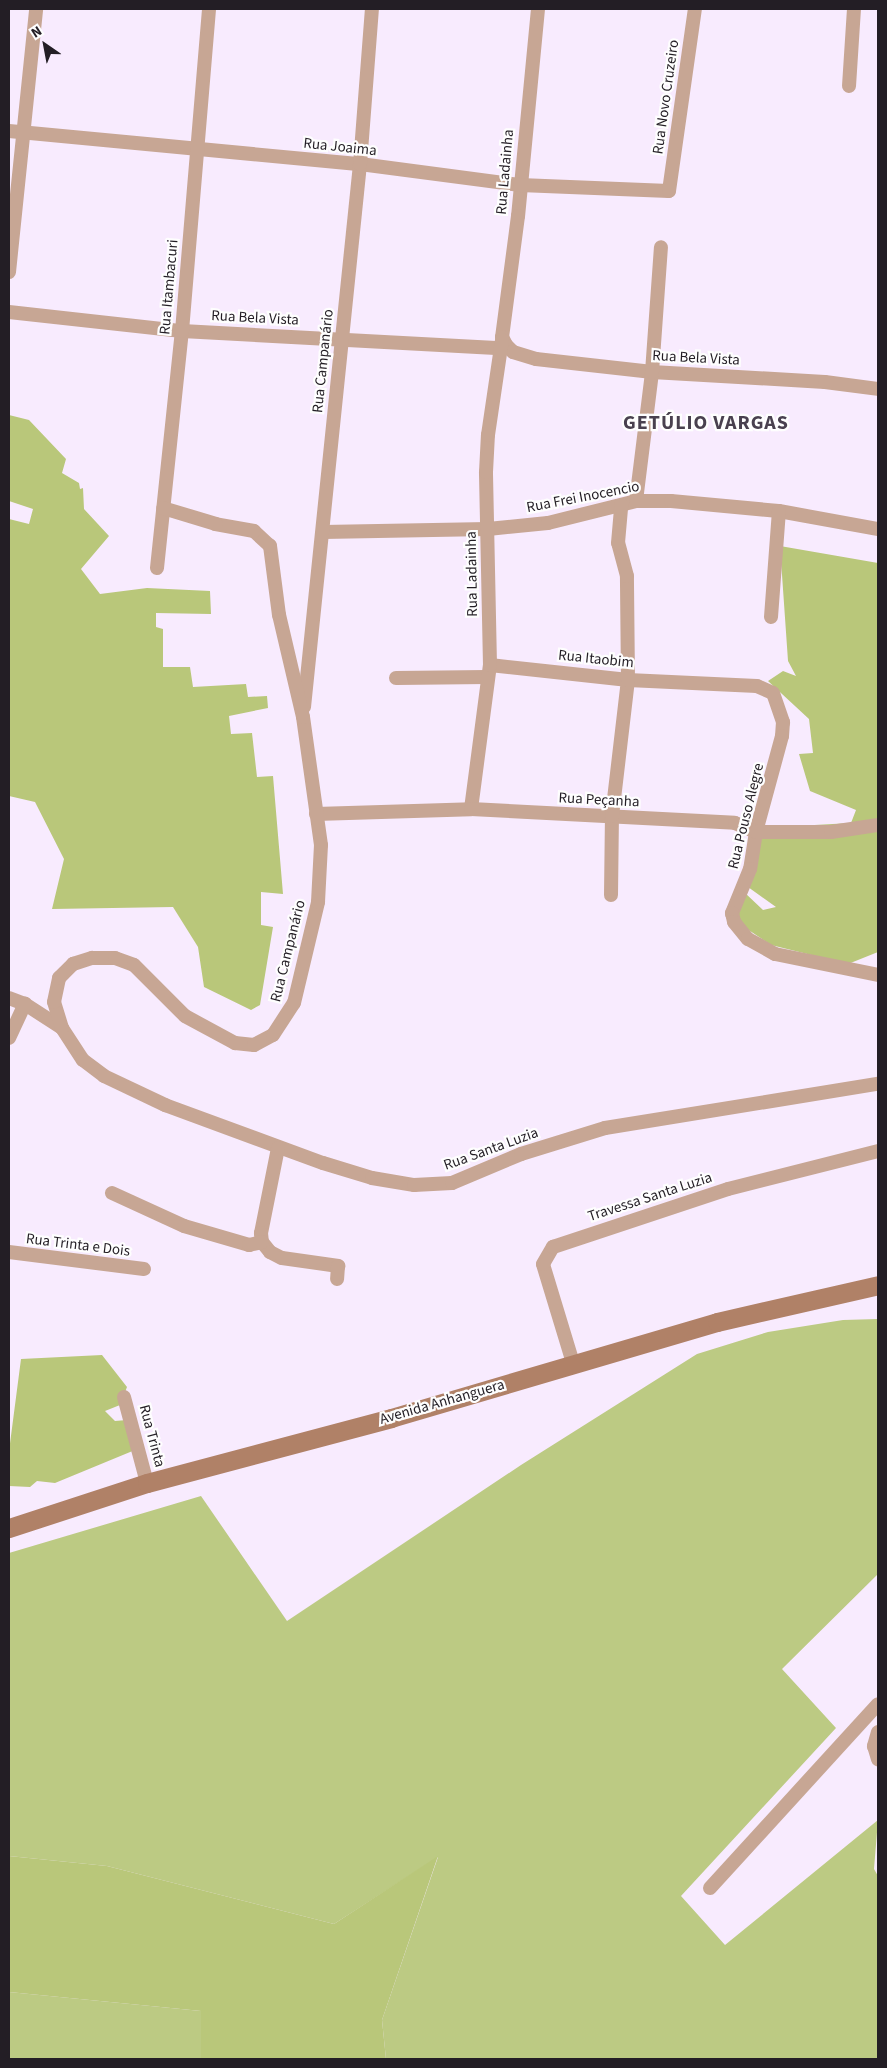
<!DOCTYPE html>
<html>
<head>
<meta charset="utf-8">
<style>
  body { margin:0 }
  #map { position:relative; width:887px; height:2068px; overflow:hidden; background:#f8ebfe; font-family:"Source Sans 3",sans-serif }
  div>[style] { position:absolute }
  .green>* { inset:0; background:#bcca83 }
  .forest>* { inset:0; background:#b9c77a }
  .street>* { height:14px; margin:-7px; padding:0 7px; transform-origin:7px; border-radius:7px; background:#c7a694 }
  .secondary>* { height:19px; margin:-9.5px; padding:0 9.5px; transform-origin:9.5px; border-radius:9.5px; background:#b08167 }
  span { translate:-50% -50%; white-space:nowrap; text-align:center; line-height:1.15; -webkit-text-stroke:4.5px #fefefe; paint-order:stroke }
  .street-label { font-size:15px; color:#231e25 }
  .district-label { font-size:20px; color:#49404f; font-weight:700; letter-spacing:1px }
  .frame { position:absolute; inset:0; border:10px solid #231e25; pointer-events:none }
  .north { position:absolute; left:20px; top:20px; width:50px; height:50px; -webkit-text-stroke:4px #fefefe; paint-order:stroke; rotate:327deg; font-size:14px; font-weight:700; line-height:20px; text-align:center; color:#231e25 }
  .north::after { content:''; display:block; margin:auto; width:18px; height:22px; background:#231e25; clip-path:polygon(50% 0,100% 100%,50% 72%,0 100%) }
</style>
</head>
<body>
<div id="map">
  <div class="green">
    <i style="clip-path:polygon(878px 1319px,878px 1574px,782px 1669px,836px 1728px,681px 1896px,725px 1945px,878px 1820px,874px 1869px,878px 1876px,878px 2059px,386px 2059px,382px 2020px,438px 1857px,334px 1924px,107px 1866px,9px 1856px,9px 1553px,201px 1496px,287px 1621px,521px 1465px,697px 1354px,768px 1332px,843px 1320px)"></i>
    <i style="clip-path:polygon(9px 1992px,201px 2011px,201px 2059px,9px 2059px)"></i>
  </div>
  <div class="forest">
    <i style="clip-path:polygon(9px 415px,29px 420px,66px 459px,62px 473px,79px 483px,80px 489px,83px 488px,84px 509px,109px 536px,81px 569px,100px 594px,147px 588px,210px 591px,211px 614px,156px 613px,156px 627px,163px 629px,163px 667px,190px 667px,193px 687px,246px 684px,248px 697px,267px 696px,268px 708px,229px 716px,231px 734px,252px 733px,257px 777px,273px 776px,283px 894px,261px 892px,261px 925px,273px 927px,260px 1005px,251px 1010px,204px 987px,198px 947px,173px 907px,52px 909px,64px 859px,35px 802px,9px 796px,9px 519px,29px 524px,33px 509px,9px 501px)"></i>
    <i style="clip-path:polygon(780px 546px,878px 563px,878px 952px,848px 964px,771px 945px,744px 927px,737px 913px,744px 892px,763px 910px,776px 907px,748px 887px,760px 835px,796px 826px,851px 823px,856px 810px,810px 791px,799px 754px,813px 753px,809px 719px,768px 681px,783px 671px,796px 676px,788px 661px)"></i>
    <i style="clip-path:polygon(102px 1355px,127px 1387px,120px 1405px,105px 1411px,115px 1421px,127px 1420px,135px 1450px,55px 1483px,37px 1481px,30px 1487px,9px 1486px,9px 1451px,21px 1359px)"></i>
    <i style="clip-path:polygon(9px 1856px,107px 1866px,334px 1924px,438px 1856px,382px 2020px,386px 2059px,201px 2059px,201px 2011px,9px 1992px)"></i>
  </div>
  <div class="street">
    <i style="left:538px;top:9px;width:208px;rotate:95.5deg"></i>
    <i style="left:518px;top:216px;width:122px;rotate:97.5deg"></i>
    <i style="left:502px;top:337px;width:9px;rotate:63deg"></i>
    <i style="left:506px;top:345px;width:10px;rotate:45deg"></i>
    <i style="left:513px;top:352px;width:24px;rotate:17deg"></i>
    <i style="left:536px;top:359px;width:117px;rotate:6.4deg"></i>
    <i style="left:652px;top:372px;width:173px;rotate:3.3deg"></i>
    <i style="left:825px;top:382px;width:53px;rotate:7.5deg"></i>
    <i style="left:849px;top:86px;width:77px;rotate:-86.3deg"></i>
    <i style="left:9px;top:131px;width:353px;rotate:5.4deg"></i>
    <i style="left:360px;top:164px;width:161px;rotate:7.5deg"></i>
    <i style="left:520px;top:185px;width:149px;rotate:2.3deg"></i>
    <i style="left:669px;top:191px;width:184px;rotate:-81.9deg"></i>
    <i style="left:9px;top:272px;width:264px;rotate:-84.1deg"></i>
    <i style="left:9px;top:312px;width:174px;rotate:6.3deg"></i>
    <i style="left:182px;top:331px;width:319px;rotate:3.1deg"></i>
    <i style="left:636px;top:501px;width:130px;rotate:-82.9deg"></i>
    <i style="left:652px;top:372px;width:125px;rotate:-85.9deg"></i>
    <i style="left:323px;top:532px;width:165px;rotate:-1deg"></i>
    <i style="left:488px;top:529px;width:60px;rotate:-5.7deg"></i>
    <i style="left:548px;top:523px;width:91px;rotate:-14deg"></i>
    <i style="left:636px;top:501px;width:35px"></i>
    <i style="left:671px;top:501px;width:108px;rotate:5.3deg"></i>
    <i style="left:779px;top:511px;width:101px;rotate:10.3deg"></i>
    <i style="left:157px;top:568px;width:238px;rotate:-84deg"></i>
    <i style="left:182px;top:331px;width:323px;rotate:-85.2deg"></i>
    <i style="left:771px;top:617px;width:106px;rotate:-85.7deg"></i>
    <i style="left:490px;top:665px;width:139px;rotate:6.2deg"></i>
    <i style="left:628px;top:680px;width:129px;rotate:2.7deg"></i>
    <i style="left:757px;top:686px;width:17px;rotate:24deg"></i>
    <i style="left:773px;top:693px;width:31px;rotate:71deg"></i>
    <i style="left:783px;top:722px;width:14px;rotate:94deg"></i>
    <i style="left:782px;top:736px;width:99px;rotate:105.2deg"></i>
    <i style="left:756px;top:832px;width:37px;rotate:99deg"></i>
    <i style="left:750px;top:869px;width:48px;rotate:112.2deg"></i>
    <i style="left:732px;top:913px;width:9px;rotate:77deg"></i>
    <i style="left:734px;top:922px;width:22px;rotate:51deg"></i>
    <i style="left:748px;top:939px;width:31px;rotate:29deg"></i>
    <i style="left:775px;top:954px;width:105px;rotate:11.5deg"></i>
    <i style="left:396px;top:678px;width:91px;rotate:-0.6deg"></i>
    <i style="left:304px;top:707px;width:546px;rotate:-84.11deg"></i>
    <i style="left:360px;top:164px;width:155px;rotate:-85.6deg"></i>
    <i style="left:471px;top:809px;width:145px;rotate:-82.5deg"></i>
    <i style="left:490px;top:665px;width:193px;rotate:-91.2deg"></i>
    <i style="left:486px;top:472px;width:37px;rotate:-87deg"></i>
    <i style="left:488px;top:435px;width:96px;rotate:-81.6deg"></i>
    <i style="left:316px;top:814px;width:155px;rotate:-1.8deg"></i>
    <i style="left:471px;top:809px;width:264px;rotate:3deg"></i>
    <i style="left:735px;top:823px;width:23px;rotate:23deg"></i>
    <i style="left:756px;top:832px;width:75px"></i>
    <i style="left:831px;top:832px;width:48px;rotate:-8.5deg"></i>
    <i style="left:611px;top:895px;width:79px;rotate:-89.3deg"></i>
    <i style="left:612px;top:816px;width:137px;rotate:-83.3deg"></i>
    <i style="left:628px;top:680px;width:104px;rotate:-90.6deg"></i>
    <i style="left:627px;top:576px;width:34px;rotate:-105deg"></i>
    <i style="left:618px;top:543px;width:38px;rotate:-85deg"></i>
    <i style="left:9px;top:998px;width:17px;rotate:21deg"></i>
    <i style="left:25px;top:1004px;width:44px;rotate:33deg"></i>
    <i style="left:62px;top:1028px;width:38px;rotate:57deg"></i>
    <i style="left:83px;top:1060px;width:26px;rotate:37deg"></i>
    <i style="left:104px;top:1076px;width:68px;rotate:25.4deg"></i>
    <i style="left:165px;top:1105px;width:168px;rotate:20.2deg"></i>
    <i style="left:323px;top:1163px;width:51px;rotate:17deg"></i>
    <i style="left:372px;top:1178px;width:43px;rotate:9.5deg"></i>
    <i style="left:414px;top:1185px;width:38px;rotate:-3deg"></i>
    <i style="left:452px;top:1183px;width:75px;rotate:-22.8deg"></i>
    <i style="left:521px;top:1154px;width:88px;rotate:-17.2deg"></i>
    <i style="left:605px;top:1128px;width:277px;rotate:-9.2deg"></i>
    <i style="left:62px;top:1028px;width:27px;rotate:-107deg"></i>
    <i style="left:54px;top:1002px;width:25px;rotate:-78deg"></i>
    <i style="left:59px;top:978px;width:20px;rotate:-45deg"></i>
    <i style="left:73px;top:964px;width:20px;rotate:-18deg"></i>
    <i style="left:92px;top:958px;width:23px"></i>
    <i style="left:115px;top:958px;width:20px;rotate:20deg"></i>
    <i style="left:134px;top:965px;width:72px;rotate:45deg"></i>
    <i style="left:185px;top:1016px;width:57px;rotate:28.4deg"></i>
    <i style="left:235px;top:1043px;width:19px;rotate:6deg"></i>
    <i style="left:254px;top:1045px;width:21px;rotate:-28deg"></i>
    <i style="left:273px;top:1035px;width:38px;rotate:-57deg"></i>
    <i style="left:294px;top:1003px;width:104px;rotate:-76.6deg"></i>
    <i style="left:318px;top:902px;width:57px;rotate:-87deg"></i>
    <i style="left:321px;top:845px;width:129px;rotate:-98deg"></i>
    <i style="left:303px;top:717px;width:105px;rotate:-103.2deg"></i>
    <i style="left:279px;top:615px;width:70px;rotate:-97.4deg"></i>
    <i style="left:270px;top:546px;width:22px;rotate:-137deg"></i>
    <i style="left:254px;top:531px;width:39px;rotate:-170deg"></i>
    <i style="left:216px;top:524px;width:55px;rotate:-163.2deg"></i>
    <i style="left:9px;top:1038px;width:38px;rotate:-65deg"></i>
    <i style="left:278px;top:1148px;width:87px;rotate:101.3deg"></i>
    <i style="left:261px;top:1233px;width:9px;rotate:84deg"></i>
    <i style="left:262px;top:1242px;width:13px;rotate:51deg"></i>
    <i style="left:270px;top:1252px;width:13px;rotate:27deg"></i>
    <i style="left:282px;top:1258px;width:57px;rotate:8.1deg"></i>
    <i style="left:338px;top:1266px;width:13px;rotate:94deg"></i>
    <i style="left:112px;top:1193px;width:79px;rotate:24.6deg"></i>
    <i style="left:184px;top:1226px;width:68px;rotate:16.3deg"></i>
    <i style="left:249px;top:1245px;width:13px;rotate:-13deg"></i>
    <i style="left:9px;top:1252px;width:136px;rotate:7.2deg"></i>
    <i style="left:573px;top:1363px;width:103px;rotate:-106.9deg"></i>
    <i style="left:543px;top:1264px;width:20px;rotate:-60deg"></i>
    <i style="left:553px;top:1247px;width:184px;rotate:-18.3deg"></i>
    <i style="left:728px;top:1189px;width:155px;rotate:-14.2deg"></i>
    <i style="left:124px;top:1397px;width:89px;rotate:75deg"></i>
    <i style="left:878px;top:1732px;width:15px;rotate:106deg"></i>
    <i style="left:874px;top:1746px;width:14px;rotate:73deg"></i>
    <i style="left:710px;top:1888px;width:249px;rotate:-47.6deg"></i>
  </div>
  <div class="secondary">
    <i style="left:9px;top:1528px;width:145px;rotate:-18.1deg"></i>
    <i style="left:147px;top:1483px;width:253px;rotate:-14.9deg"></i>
    <i style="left:391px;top:1418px;width:340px;rotate:-16.4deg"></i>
    <i style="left:717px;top:1322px;width:165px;rotate:-12.9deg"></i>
  </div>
  <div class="street-label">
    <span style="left:666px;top:97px;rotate:-82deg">Rua Novo Cruzeiro</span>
    <span style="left:340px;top:147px;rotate:6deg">Rua Joaima</span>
    <span style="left:505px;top:172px;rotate:-85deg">Rua Ladainha</span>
    <span style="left:169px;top:287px;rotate:-85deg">Rua Itambacuri</span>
    <span style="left:255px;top:318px;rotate:3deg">Rua Bela Vista</span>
    <span style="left:696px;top:358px;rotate:3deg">Rua Bela Vista</span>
    <span style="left:323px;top:361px;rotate:-84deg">Rua Campanário</span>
    <span style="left:583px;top:497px;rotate:-11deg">Rua Frei Inocencio</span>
    <span style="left:472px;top:574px;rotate:-91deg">Rua Ladainha</span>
    <span style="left:596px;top:659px;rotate:6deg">Rua Itaobim</span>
    <span style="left:599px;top:800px;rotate:3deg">Rua Peçanha</span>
    <span style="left:746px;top:816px;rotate:-76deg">Rua Pouso Alegre</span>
    <span style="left:288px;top:951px;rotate:-76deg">Rua Campanário</span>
    <span style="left:491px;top:1149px;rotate:-20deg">Rua Santa Luzia</span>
    <span style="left:650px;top:1197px;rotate:-18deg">Travessa Santa Luzia</span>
    <span style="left:78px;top:1245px;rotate:7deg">Rua Trinta e Dois</span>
    <span style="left:442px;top:1402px;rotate:-16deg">Avenida Anhanguera</span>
    <span style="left:152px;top:1436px;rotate:75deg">Rua Trinta</span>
  </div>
  <div class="district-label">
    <span style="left:706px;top:423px">GETÚLIO VARGAS</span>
  </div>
  <div class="frame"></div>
  <div class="north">N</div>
</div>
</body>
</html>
